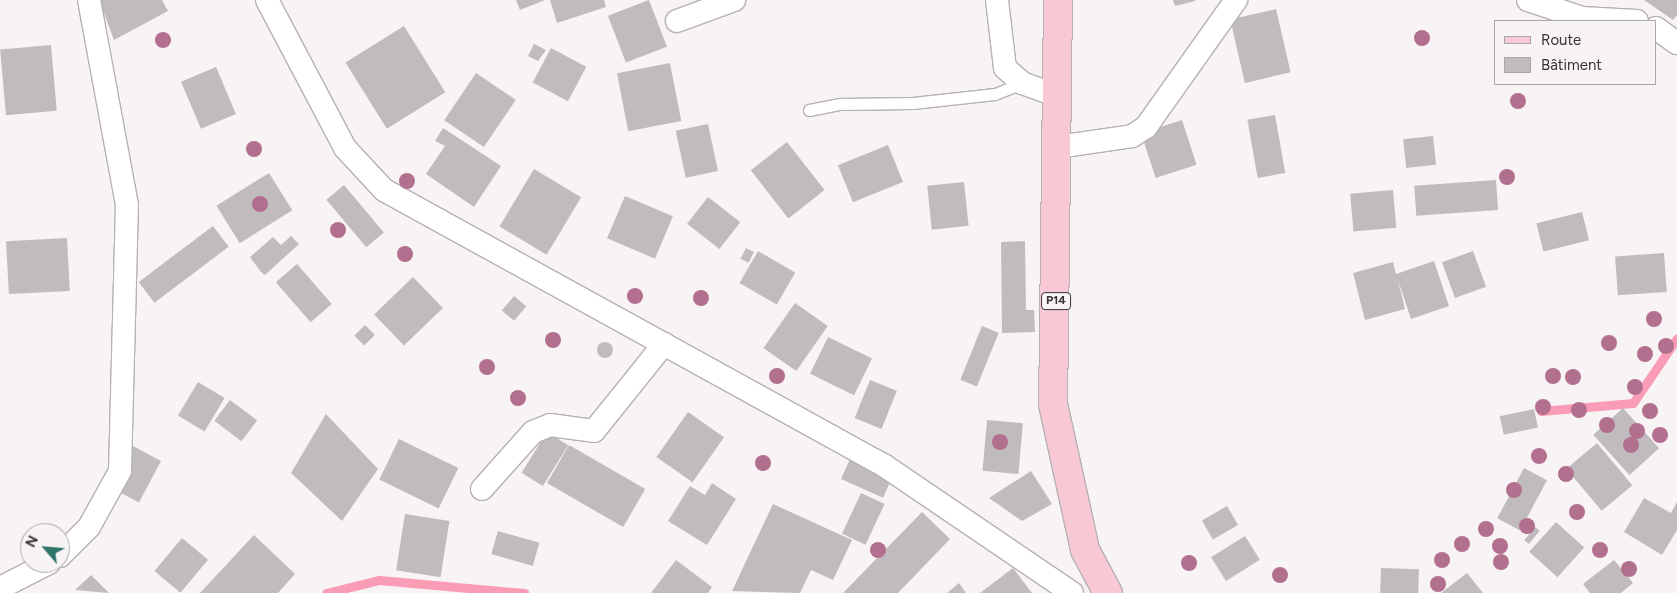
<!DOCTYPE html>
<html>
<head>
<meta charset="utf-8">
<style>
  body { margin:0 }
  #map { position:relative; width:1677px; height:593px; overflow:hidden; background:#f8f3f4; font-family:Figtree,sans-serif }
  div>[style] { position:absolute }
  .stream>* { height:9px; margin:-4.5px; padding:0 4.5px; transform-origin:4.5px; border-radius:4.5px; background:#fb9cb7 }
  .building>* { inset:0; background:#c0bcbd; transform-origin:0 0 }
  .round { border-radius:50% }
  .roads { filter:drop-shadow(1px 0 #b6b1b3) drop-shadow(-1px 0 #b6b1b3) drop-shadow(0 1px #b6b1b3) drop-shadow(0 -1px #b6b1b3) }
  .service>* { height:11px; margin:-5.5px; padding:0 5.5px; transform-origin:5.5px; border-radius:5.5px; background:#fff }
  .minor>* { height:22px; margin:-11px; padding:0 11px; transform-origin:11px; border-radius:11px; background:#fff }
  .primary>* { height:28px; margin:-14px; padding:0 14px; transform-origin:14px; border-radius:14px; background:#f8c8d5 }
  .trees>* { width:16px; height:16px; margin:-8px; border-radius:50%; background:#b2708e }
  span { translate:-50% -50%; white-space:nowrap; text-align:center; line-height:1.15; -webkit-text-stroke:4.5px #f8f3f4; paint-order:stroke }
  .shield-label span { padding:1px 4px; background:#f8f3f4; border:1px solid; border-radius:4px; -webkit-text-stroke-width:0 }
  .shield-label { font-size:12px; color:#363435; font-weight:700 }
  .legend { position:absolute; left:1494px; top:20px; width:162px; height:65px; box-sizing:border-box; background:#f8f3f4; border:1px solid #aaa7a8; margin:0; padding:6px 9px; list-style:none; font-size:15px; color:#363435 }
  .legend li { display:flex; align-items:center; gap:10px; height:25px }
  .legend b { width:25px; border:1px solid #aaa7a8 }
  .north { position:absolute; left:20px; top:523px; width:50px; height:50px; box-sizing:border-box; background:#f8f3f4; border:1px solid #aaa7a8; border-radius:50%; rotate:297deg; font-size:14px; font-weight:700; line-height:20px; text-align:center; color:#363435 }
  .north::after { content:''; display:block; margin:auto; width:18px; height:22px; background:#2e7469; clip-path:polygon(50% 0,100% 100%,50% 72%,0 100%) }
</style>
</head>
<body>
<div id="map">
  <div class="stream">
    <i style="left:1541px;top:411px;width:92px;rotate:-5deg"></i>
    <i style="left:1633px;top:403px;width:78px;rotate:-55.9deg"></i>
    <i style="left:326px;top:593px;width:55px;rotate:-13.8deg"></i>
    <i style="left:379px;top:580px;width:146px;rotate:5.1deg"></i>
  </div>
  <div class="building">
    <i style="clip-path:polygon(99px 0,162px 0,168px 11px,114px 40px)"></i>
    <i style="clip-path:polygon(516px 0,545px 0,520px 10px)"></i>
    <i style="clip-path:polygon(550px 0,604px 0,606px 7px,557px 23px)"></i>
    <i style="left:649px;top:0;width:50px;height:44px;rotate:69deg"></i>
    <i style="clip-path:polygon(1173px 0,1195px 0,1195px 1px,1175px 6px)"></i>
    <i style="clip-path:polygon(1644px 0,1677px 0,1677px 15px,1673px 20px)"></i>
    <i style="left:1276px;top:9px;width:65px;height:47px;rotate:77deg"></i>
    <i style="left:404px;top:26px;width:78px;height:69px;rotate:58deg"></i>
    <i style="clip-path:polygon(534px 44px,546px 50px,538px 61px,528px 56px)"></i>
    <i style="left:51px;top:45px;width:66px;height:51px;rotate:85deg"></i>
    <i style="left:551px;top:48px;width:40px;height:39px;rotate:28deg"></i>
    <i style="left:670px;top:63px;width:59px;height:54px;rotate:79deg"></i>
    <i style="left:216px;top:67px;width:51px;height:38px;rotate:67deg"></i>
    <i style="left:476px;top:73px;width:48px;height:57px;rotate:34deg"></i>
    <i style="left:1275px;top:115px;width:59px;height:28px;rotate:80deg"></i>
    <i style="left:1182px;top:120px;width:47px;height:43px;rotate:72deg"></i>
    <i style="left:708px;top:124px;width:48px;height:33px;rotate:78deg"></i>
    <i style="clip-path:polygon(443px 128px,501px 166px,474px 207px,426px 174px,445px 146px,435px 141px)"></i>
    <i style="left:1433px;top:136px;width:29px;height:30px;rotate:84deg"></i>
    <i style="left:787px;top:142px;width:61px;height:46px;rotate:52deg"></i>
    <i style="left:888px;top:145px;width:40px;height:54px;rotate:68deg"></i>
    <i style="left:534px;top:169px;width:55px;height:67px;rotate:31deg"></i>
    <i style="left:269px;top:173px;width:44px;height:62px;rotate:58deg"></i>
    <i style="left:1496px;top:180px;width:30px;height:82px;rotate:86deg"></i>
    <i style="left:964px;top:182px;width:44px;height:37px;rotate:84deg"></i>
    <i style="left:344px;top:185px;width:62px;height:23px;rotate:50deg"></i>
    <i style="left:1393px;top:190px;width:38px;height:43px;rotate:85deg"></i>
    <i style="left:625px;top:196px;width:52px;height:46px;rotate:23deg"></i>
    <i style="left:708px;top:197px;width:41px;height:34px;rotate:38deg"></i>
    <i style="left:1582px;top:212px;width:29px;height:47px;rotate:76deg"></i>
    <i style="left:213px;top:226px;width:26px;height:93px;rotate:53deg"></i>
    <i style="clip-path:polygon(291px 236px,299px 244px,265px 275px,261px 272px,250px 257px,273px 237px,281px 245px)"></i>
    <i style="left:67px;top:238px;width:53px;height:61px;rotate:87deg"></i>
    <i style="clip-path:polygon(1025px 241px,1026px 310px,1034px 310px,1035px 332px,1002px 333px,1001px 242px)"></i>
    <i style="left:746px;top:248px;width:9px;height:12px;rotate:27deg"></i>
    <i style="left:758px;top:251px;width:43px;height:37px;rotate:30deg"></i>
    <i style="left:1473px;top:251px;width:38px;height:33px;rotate:70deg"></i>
    <i style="left:1664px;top:253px;width:39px;height:49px;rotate:86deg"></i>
    <i style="clip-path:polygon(1434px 261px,1449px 306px,1411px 319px,1398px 280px,1405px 309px,1365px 320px,1353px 273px,1393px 262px,1396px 274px)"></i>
    <i style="left:297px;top:264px;width:53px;height:28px;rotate:49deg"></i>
    <i style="left:413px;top:277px;width:43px;height:54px;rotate:46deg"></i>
    <i style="left:514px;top:296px;width:16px;height:19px;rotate:40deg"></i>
    <i style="left:795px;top:303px;width:40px;height:55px;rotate:35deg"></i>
    <i style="left:365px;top:325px;width:14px;height:15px;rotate:45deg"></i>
    <i style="left:982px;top:326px;width:18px;height:58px;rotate:22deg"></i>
    <i style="left:828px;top:337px;width:49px;height:41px;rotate:26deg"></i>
    <i class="round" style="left:597px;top:342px;width:16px;height:16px"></i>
    <i style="left:870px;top:380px;width:29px;height:41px;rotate:22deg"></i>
    <i style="left:198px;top:382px;width:31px;height:39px;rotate:31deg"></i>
    <i style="left:230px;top:400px;width:34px;height:26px;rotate:37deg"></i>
    <i style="left:1623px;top:408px;width:54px;height:40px;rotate:48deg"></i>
    <i style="left:1534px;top:409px;width:19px;height:35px;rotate:78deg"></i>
    <i style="left:688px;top:412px;width:44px;height:55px;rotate:35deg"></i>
    <i style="clip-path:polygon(326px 414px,378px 469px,342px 521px,291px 473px)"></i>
    <i style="left:987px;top:420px;width:36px;height:51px;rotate:5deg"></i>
    <i style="left:547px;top:432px;width:25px;height:48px;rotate:32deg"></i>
    <i style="left:399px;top:439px;width:66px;height:45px;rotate:26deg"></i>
    <i style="left:1597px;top:443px;width:55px;height:40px;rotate:50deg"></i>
    <i style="left:131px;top:445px;width:34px;height:47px;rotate:28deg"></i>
    <i style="left:569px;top:445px;width:88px;height:44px;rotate:30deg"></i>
    <i style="left:850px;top:459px;width:46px;height:22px;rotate:24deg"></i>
    <i style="left:1524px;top:468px;width:26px;height:57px;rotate:28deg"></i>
    <i style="clip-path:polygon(1031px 471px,1052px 504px,1022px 521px,989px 498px)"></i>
    <i style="clip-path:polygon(712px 483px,736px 499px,707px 545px,668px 521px,690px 486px,705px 495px)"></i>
    <i style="left:861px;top:493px;width:26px;height:45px;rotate:25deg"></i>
    <i style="clip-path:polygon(1644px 498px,1671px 513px,1677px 502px,1677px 530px,1662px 555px,1624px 532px)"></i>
    <i style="clip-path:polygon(773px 504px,852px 540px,833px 580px,811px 570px,800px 593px,732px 591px)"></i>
    <i style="left:1227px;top:506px;width:22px;height:29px;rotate:60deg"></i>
    <i style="clip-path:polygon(922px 512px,950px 539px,898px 593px,843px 593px)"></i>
    <i style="left:405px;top:514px;width:45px;height:57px;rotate:9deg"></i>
    <i style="left:1556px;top:522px;width:38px;height:40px;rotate:42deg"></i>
    <i style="left:1535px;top:527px;width:6px;height:17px;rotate:39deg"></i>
    <i style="left:498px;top:531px;width:43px;height:24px;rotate:16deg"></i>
    <i style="clip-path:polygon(254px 535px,295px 574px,278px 593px,200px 593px)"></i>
    <i style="left:1245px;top:536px;width:28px;height:40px;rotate:58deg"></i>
    <i style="left:182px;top:538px;width:34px;height:43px;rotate:40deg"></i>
    <i style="clip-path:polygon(676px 560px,712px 587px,708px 593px,651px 593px)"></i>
    <i style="clip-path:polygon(1614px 560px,1633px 583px,1621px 593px,1590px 593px,1583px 584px)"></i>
    <i style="clip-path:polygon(1013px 568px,1032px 593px,980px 593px)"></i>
    <i style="left:1381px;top:568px;width:38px;height:25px;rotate:2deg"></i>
    <i style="clip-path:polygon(1467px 573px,1483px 593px,1441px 593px)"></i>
    <i style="clip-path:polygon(91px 575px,109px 593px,75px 590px)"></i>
    <i style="clip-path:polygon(959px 583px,966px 593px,947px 593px)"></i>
  </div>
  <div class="roads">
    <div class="service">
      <i style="left:809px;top:110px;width:33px;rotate:-11deg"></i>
      <i style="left:841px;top:104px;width:72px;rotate:-0.8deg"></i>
      <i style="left:913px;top:103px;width:82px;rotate:-6.3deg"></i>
      <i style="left:995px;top:94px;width:29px;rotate:-22deg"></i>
    </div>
    <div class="minor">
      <i style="left:267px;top:0;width:167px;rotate:62.2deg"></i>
      <i style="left:345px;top:148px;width:57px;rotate:47.1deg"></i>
      <i style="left:384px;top:190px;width:572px;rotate:28.85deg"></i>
      <i style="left:885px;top:466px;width:226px;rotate:34.2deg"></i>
      <i style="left:997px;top:0;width:68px;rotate:83.3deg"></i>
      <i style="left:1005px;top:68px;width:23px;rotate:41deg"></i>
      <i style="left:1022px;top:83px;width:38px;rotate:20deg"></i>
      <i style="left:1528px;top:0;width:57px;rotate:18.4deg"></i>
      <i style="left:1582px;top:18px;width:55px;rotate:3.1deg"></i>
      <i style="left:677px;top:21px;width:61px;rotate:-20.2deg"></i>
      <i style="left:1656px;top:28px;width:26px;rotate:36deg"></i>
      <i style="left:1057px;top:147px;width:76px;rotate:-8.3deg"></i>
      <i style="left:1132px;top:136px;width:17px;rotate:-33deg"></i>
      <i style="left:1146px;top:127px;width:156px;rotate:-54.7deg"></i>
      <i style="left:482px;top:489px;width:76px;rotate:-48.2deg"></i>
      <i style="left:533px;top:432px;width:18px;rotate:-22deg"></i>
      <i style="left:550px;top:425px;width:44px;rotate:7.8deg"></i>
      <i style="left:594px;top:431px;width:112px;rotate:-51.2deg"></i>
      <i style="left:60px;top:556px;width:41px;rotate:-45deg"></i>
      <i style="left:89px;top:527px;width:64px;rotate:-61deg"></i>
      <i style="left:120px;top:471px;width:266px;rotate:-88.5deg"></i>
      <i style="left:127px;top:205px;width:208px;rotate:-100.5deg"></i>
      <i style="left:0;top:588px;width:55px;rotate:-27deg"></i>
    </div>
    <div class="primary">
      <i style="left:1058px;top:0;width:404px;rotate:90.7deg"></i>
      <i style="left:1053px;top:404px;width:149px;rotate:77.6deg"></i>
      <i style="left:1085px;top:550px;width:49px;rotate:61.9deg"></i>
    </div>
  </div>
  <div class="trees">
    <i style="left:1422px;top:38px"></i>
    <i style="left:163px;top:40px"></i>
    <i style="left:1518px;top:101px"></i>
    <i style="left:254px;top:149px"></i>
    <i style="left:1507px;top:177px"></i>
    <i style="left:407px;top:181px"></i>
    <i style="left:260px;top:204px"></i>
    <i style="left:338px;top:230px"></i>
    <i style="left:405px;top:254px"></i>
    <i style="left:635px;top:296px"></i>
    <i style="left:701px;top:298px"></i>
    <i style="left:1654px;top:319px"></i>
    <i style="left:553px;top:340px"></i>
    <i style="left:1609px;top:343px"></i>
    <i style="left:1666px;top:346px"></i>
    <i style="left:1645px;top:354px"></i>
    <i style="left:487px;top:367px"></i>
    <i style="left:777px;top:376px"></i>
    <i style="left:1553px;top:376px"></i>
    <i style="left:1573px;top:377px"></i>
    <i style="left:1635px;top:387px"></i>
    <i style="left:518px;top:398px"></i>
    <i style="left:1543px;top:407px"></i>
    <i style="left:1579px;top:410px"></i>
    <i style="left:1650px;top:411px"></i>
    <i style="left:1607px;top:425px"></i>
    <i style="left:1637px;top:431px"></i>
    <i style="left:1660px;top:435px"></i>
    <i style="left:1000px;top:442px"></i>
    <i style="left:1631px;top:445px"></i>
    <i style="left:1539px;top:456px"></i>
    <i style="left:763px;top:463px"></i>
    <i style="left:1566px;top:474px"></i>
    <i style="left:1514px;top:490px"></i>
    <i style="left:1577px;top:512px"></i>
    <i style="left:1527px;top:526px"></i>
    <i style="left:1486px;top:529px"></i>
    <i style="left:1462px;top:544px"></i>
    <i style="left:1500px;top:546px"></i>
    <i style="left:878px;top:550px"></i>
    <i style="left:1600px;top:550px"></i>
    <i style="left:1442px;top:560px"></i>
    <i style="left:1501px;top:562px"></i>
    <i style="left:1189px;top:563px"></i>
    <i style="left:1629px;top:569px"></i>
    <i style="left:1280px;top:575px"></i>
    <i style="left:1438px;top:584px"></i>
  </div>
  <div class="shield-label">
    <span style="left:1056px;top:301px">P14</span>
  </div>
  <ul class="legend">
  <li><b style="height:6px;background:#f8c8d5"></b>Route</li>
  <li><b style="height:14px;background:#c0bcbd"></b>Bâtiment</li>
  </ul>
  <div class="north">N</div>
</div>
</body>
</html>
